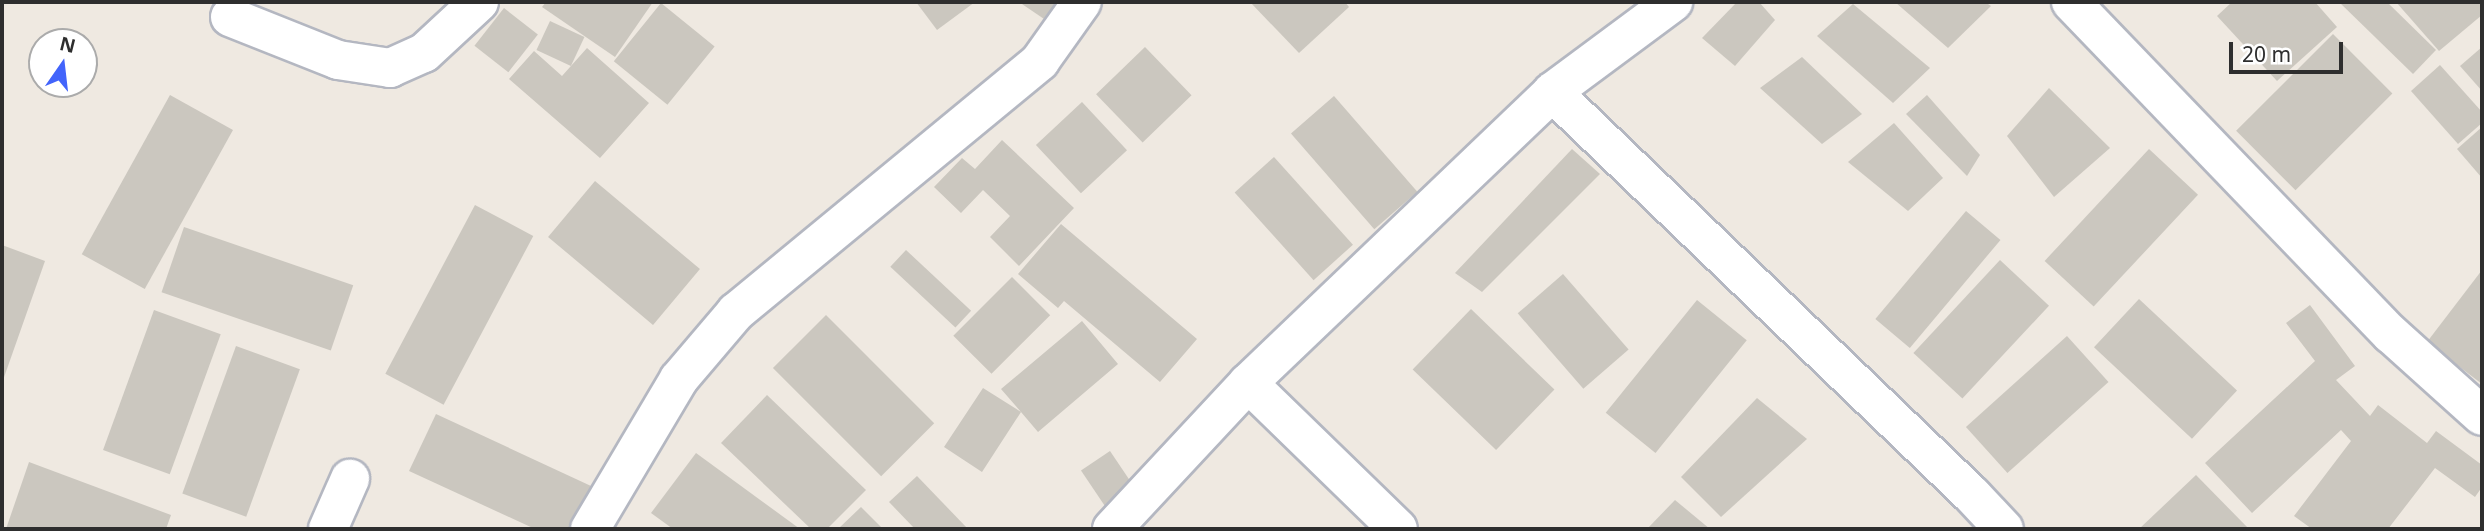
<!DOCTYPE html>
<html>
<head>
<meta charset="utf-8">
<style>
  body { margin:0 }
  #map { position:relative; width:2484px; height:531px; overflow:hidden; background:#efe9e1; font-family:"Noto Sans",sans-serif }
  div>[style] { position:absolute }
  .building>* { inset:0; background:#cbc7bf; transform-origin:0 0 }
  .roads { filter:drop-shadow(2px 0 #b4b7c1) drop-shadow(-2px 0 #b4b7c1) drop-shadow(0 2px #b4b7c1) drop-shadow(0 -2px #b4b7c1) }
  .minor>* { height:38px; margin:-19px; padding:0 19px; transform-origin:19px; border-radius:19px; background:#fff }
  span { translate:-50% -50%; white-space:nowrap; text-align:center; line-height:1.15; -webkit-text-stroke:7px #fff; paint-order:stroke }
  .frame { position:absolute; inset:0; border:4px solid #2e2e2e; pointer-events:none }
  .north { position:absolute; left:28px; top:28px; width:70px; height:70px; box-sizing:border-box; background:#fff; border:2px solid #ababab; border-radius:50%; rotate:14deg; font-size:19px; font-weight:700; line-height:28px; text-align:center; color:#2e2e2e }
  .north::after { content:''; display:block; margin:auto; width:24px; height:32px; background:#4264fb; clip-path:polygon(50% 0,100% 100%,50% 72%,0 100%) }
  .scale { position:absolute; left:2229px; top:42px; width:114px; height:32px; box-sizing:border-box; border:4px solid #2e2e2e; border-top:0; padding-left:9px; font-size:21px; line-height:24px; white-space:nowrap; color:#2e2e2e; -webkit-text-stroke:5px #fff; paint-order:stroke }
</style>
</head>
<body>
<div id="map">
  <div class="building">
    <i style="clip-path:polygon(546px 2px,653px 2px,615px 57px,542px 7px)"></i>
    <i style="clip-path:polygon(916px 2px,975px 2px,937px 30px)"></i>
    <i style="clip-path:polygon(1019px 2px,1061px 2px,1047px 21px)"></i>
    <i style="clip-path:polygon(1250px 2px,1345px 2px,1349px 7px,1299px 53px)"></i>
    <i style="clip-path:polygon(1737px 2px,1759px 2px,1775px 20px,1735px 66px,1702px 38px)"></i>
    <i style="clip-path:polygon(1895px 2px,1985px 2px,1991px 6px,1948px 48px)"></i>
    <i style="clip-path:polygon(2232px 2px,2315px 2px,2337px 27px,2277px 81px,2217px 16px)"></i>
    <i style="clip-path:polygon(2339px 2px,2387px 2px,2436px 50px,2413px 74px)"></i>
    <i style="clip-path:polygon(2396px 2px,2482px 2px,2482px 15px,2439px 51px)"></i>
    <i style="left:661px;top:3px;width:69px;height:75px;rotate:39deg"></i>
    <i style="clip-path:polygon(1853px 4px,1930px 68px,1893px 103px,1817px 36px)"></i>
    <i style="left:504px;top:8px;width:43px;height:48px;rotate:38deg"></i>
    <i style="left:550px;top:21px;width:38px;height:32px;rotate:25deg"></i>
    <i style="left:2333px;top:34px;width:84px;height:137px;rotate:45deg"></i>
    <i style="left:1145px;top:47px;width:67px;height:68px;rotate:46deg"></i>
    <i style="clip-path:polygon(2482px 47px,2482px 91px,2460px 66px)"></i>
    <i style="clip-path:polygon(587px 48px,649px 103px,600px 158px,509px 79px,534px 51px,562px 76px)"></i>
    <i style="clip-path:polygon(1802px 57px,1862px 114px,1822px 144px,1760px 88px)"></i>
    <i style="clip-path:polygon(2440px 65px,2482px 112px,2482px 123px,2458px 144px,2411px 91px)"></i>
    <i style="clip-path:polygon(2049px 88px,2110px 148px,2054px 197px,2007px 136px)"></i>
    <i style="left:170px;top:95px;width:72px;height:182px;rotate:29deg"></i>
    <i style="clip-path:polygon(1927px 95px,1980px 155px,1967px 176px,1906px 114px)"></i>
    <i style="left:1334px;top:96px;width:127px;height:57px;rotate:49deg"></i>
    <i style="left:1082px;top:102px;width:66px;height:63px;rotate:47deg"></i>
    <i style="clip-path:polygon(1894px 123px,1943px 178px,1908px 211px,1848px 162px)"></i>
    <i style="clip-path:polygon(2482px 127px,2482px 178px,2457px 149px)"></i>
    <i style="clip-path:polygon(1002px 140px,1074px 208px,1019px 266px,990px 237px,1010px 216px,983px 190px,961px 213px,934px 187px,962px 158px,975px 169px)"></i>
    <i style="clip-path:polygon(1572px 149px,1600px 174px,1482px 292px,1455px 273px)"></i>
    <i style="left:2149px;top:149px;width:67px;height:153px;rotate:43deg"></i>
    <i style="left:1274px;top:157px;width:118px;height:53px;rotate:48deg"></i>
    <i style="left:595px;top:181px;width:137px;height:73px;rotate:40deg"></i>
    <i style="left:475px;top:205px;width:66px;height:191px;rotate:28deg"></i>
    <i style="left:1966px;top:211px;width:45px;height:141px;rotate:40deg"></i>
    <i style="clip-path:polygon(1061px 224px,1197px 339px,1160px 382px,1064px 301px,1058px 308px,1018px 274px)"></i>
    <i style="left:184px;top:227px;width:179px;height:69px;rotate:19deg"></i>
    <i style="clip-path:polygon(2px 245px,45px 261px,2px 383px)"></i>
    <i style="left:906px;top:250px;width:89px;height:23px;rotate:43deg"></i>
    <i style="left:2000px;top:260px;width:67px;height:127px;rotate:43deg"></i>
    <i style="clip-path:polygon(2482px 270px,2482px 384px,2427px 342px)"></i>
    <i style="left:1563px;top:274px;width:100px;height:60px;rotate:49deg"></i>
    <i style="left:1012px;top:277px;width:54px;height:83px;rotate:45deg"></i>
    <i style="left:2139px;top:299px;width:134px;height:66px;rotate:43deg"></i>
    <i style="left:1697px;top:300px;width:64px;height:145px;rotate:39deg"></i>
    <i style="clip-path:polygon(2310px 305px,2355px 366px,2336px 380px,2370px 416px,2378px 405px,2427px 443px,2436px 431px,2482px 465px,2482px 487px,2475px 497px,2435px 468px,2388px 529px,2312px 529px,2294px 516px,2351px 441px,2341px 430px,2252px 513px,2205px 463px,2315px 361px,2286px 323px)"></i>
    <i style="left:1471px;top:309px;width:116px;height:84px;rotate:44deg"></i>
    <i style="left:154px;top:310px;width:71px;height:149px;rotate:20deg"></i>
    <i style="left:826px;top:315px;width:153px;height:75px;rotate:45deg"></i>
    <i style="clip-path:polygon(1082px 321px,1118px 364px,1038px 432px,1021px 412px,982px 472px,944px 447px,983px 388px,1021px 412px,1001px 389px)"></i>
    <i style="left:2067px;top:336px;width:62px;height:136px;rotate:48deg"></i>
    <i style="left:236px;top:346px;width:68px;height:157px;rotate:20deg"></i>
    <i style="clip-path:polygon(767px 395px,866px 490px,827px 529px,811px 529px,721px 443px)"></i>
    <i style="clip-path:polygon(1757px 398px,1807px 439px,1721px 517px,1681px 477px)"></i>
    <i style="clip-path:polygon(436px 414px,591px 486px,571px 529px,535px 529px,409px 471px)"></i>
    <i style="left:1110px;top:451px;width:50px;height:35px;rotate:56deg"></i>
    <i style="clip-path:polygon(696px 453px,800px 529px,673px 529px,651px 513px)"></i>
    <i style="clip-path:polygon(29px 462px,171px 515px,166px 529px,6px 529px)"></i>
    <i style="clip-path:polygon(2196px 475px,2249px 529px,2139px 529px)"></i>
    <i style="clip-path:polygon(917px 476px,968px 529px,915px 529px,889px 502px)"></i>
    <i style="clip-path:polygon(1675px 500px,1710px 529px,1647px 529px)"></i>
    <i style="clip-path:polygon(861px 507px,883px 529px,838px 529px)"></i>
  </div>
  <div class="roads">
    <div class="minor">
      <i style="left:2071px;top:2px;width:461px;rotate:46.1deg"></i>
      <i style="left:2391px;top:334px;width:122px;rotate:42deg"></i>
      <i style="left:230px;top:17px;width:116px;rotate:21.7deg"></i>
      <i style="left:338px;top:60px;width:53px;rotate:8.7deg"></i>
      <i style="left:390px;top:68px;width:37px;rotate:-24deg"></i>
      <i style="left:424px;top:53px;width:75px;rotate:-42.8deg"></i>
      <i style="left:1552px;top:92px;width:583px;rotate:43.82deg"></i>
      <i style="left:1973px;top:496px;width:45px;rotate:46.8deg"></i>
      <i style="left:1248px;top:383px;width:209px;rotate:44.2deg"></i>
      <i style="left:328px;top:529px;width:55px;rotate:-66.3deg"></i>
      <i style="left:590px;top:529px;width:174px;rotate:-59.3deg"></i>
      <i style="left:679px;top:379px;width:88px;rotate:-49.6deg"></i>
      <i style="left:736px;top:312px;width:394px;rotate:-39.5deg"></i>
      <i style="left:1040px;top:61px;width:72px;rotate:-54.6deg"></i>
      <i style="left:1112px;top:529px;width:200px;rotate:-47deg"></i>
      <i style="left:1248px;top:383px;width:421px;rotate:-43.7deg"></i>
      <i style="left:1552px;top:92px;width:151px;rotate:-36.6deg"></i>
    </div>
  </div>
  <div class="frame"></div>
  <div class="north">N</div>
  <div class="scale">20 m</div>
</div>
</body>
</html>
